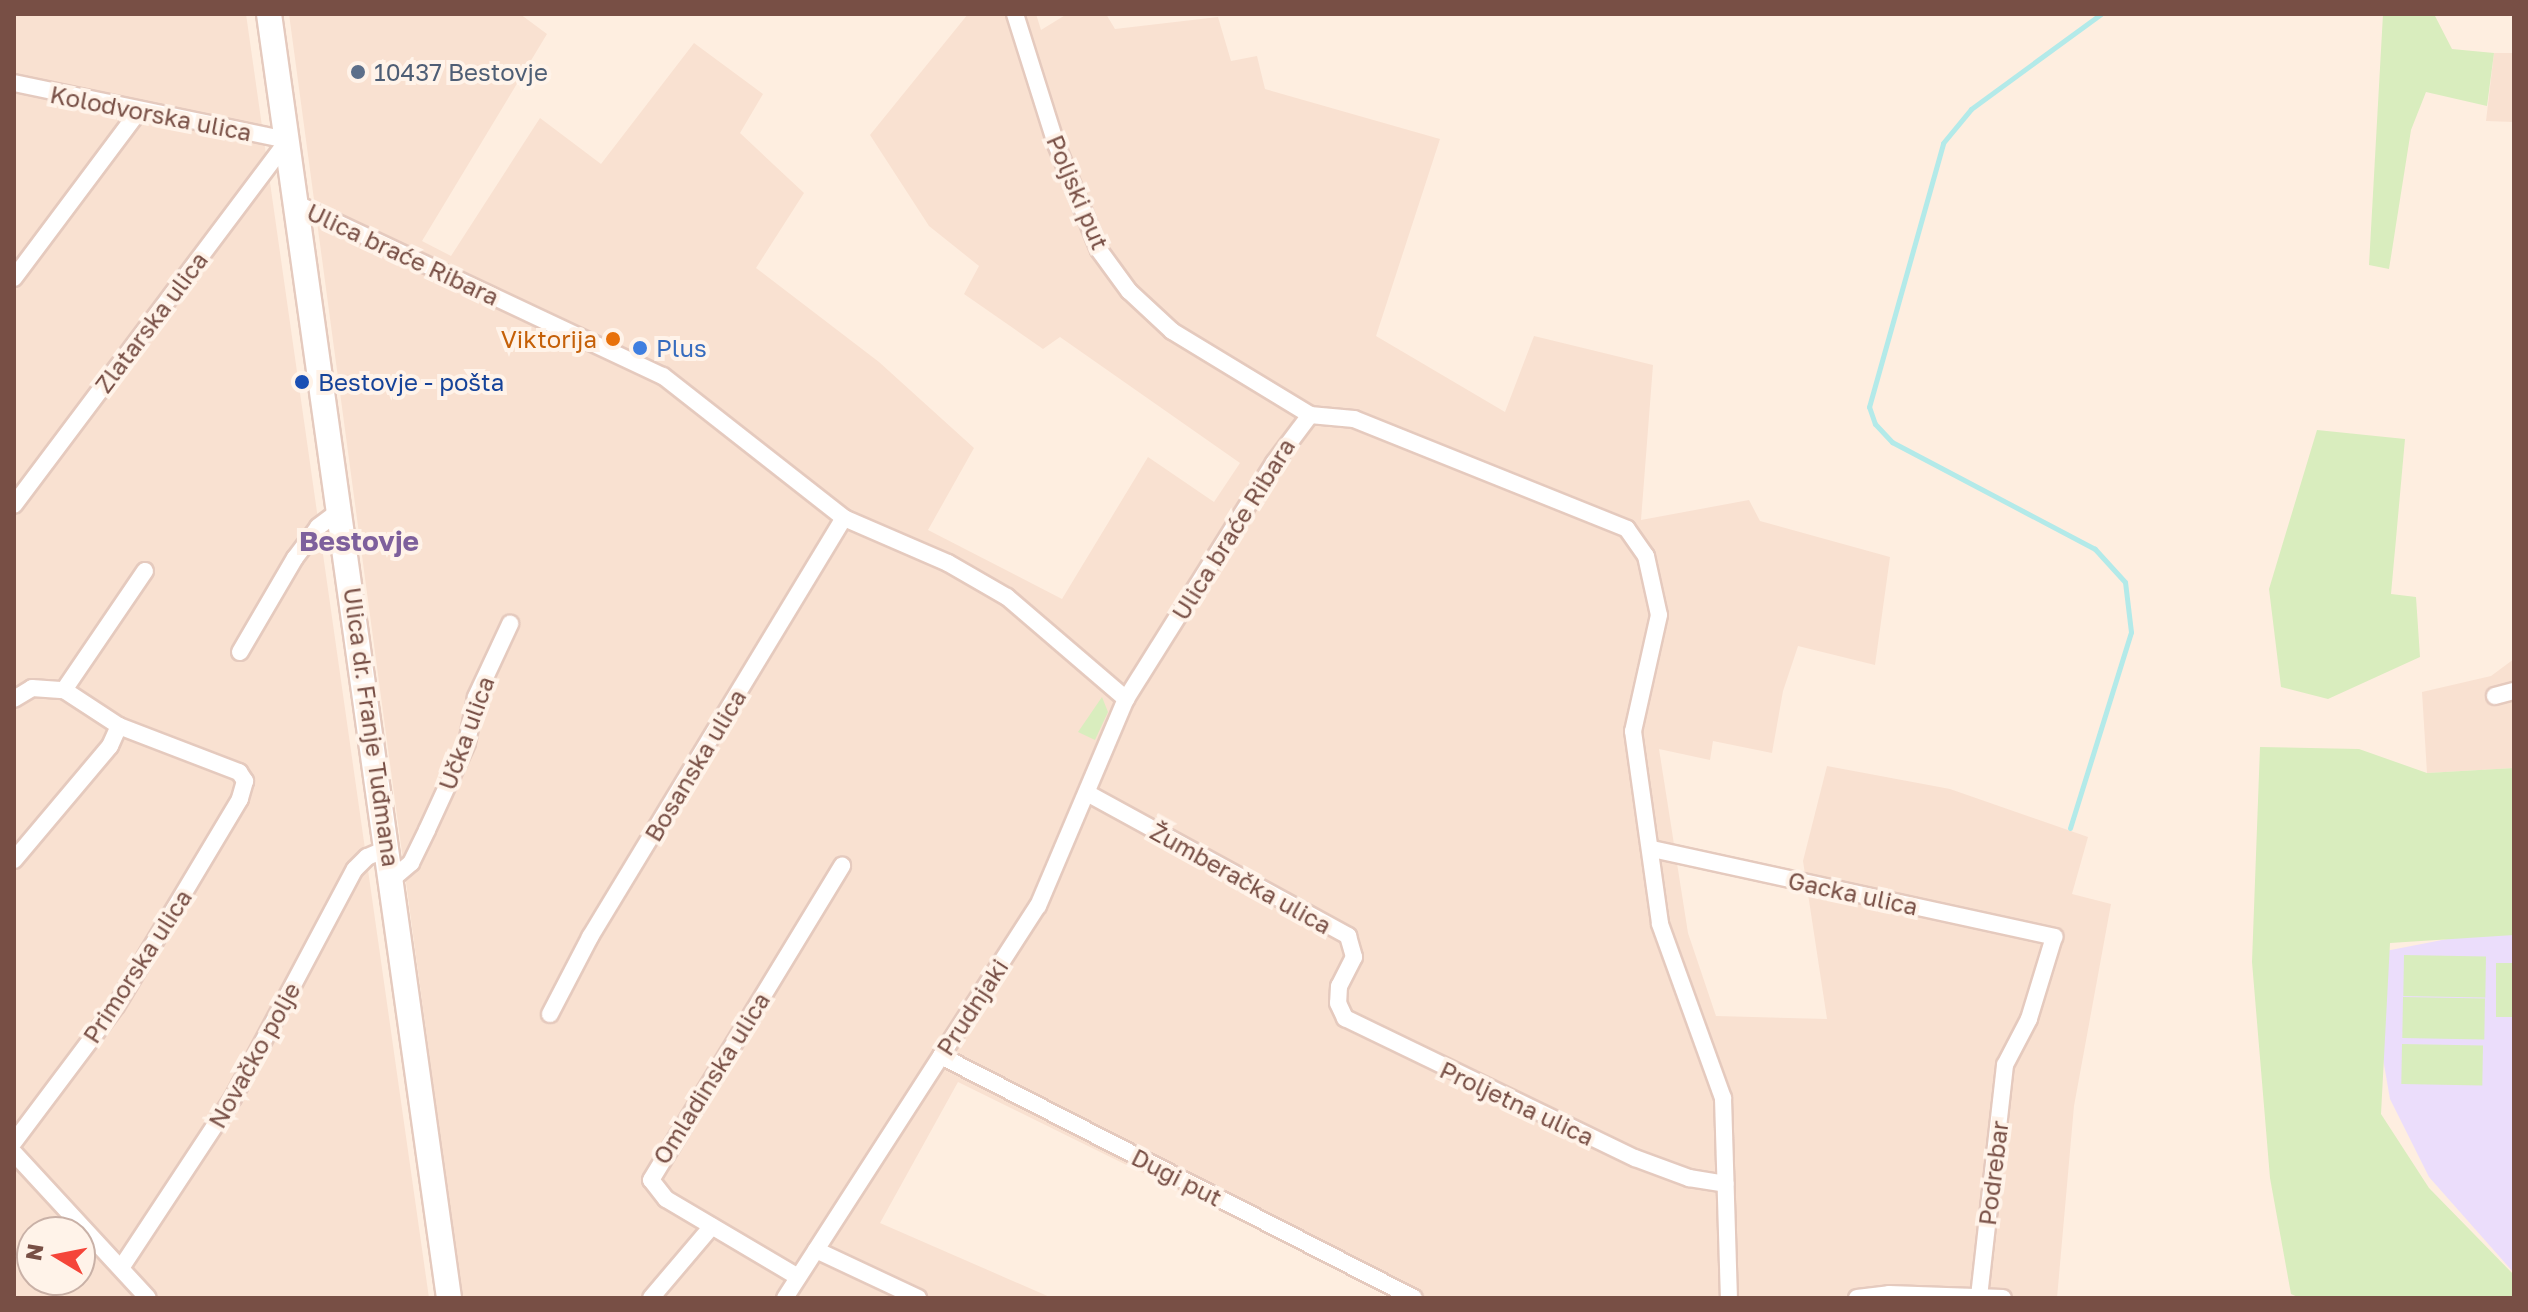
<!DOCTYPE html>
<html>
<head>
<meta charset="utf-8">
<style>
  body { margin:0 }
  #map { position:relative; width:2528px; height:1312px; overflow:hidden; background:#feeee0; font-family:"Golos Text",sans-serif }
  div>[style] { position:absolute }
  .residential>* { inset:0; background:#f9e1d1 }
  .education>* { inset:0; background:#ebddfb }
  .green>* { inset:0; background:#d9edbe; transform-origin:0 0 }
  .stream>* { height:5px; margin:-2.5px; padding:0 2.5px; transform-origin:2.5px; border-radius:2.5px; background:#b3eae9 }
  .roads { filter:drop-shadow(2px 0 #e5cabe) drop-shadow(-2px 0 #e5cabe) drop-shadow(0 2px #e5cabe) drop-shadow(0 -2px #e5cabe) }
  .street>* { height:16px; margin:-8px; padding:0 8px; transform-origin:8px; border-radius:8px; background:#fff }
  .secondary>* { height:24px; margin:-12px; padding:0 12px; transform-origin:12px; border-radius:12px; background:#fff }
  .dots>* { width:22px; height:22px; translate:-50% -50%; box-sizing:border-box; border:4px solid #fff3e9; border-radius:50% }
  span { translate:-50% -50%; white-space:nowrap; text-align:center; line-height:1.15; -webkit-text-stroke:8px #fff3e9; paint-order:stroke }
  .service-label { font-size:24px; color:#4e5e75 }
  .left { translate:0 -50%; text-align:left }
  .street-label { font-size:24px; color:#784f45 }
  .food-label { font-size:24px; color:#c56008 }
  .right { translate:-100% -50%; text-align:right }
  .shop-label { font-size:24px; color:#366cbe }
  .transit-label { font-size:24px; color:#164399 }
  .quarter-label { font-size:28px; color:#7e609c; font-weight:700 }
  .frame { position:absolute; inset:0; border:16px solid #784f45; pointer-events:none }
  .north { position:absolute; left:16px; top:1216px; width:80px; height:80px; box-sizing:border-box; background:#fff3e9; border:2px solid #c9b1a7; border-radius:50%; rotate:280deg; font-size:22px; font-weight:700; line-height:32px; text-align:center; color:#784f45 }
  .north::after { content:''; display:block; margin:auto; width:28px; height:36px; background:#f54539; clip-path:polygon(50% 0,100% 100%,50% 72%,0 100%) }
</style>
</head>
<body>
<div id="map">
  <div class="residential">
    <i style="clip-path:polygon(evenodd,14px 14px,246px 14px,429px 1298px,14px 1298px,14px 14px,32px 1232px,80px 1232px,80px 1280px,32px 1280px,32px 1232px)"></i>
    <i style="clip-path:polygon(289px 14px,520px 14px,547px 34px,422px 241px,451px 256px,540px 118px,601px 164px,694px 43px,763px 94px,740px 133px,804px 193px,756px 268px,879px 362px,974px 448px,928px 530px,1062px 599px,1148px 457px,1214px 502px,1240px 463px,1060px 337px,1043px 349px,964px 294px,979px 266px,929px 226px,870px 135px,968px 14px,1036px 14px,1041px 30px,1067px 14px,1106px 14px,1115px 29px,1218px 17px,1231px 61px,1257px 56px,1265px 89px,1440px 139px,1376px 336px,1505px 412px,1534px 336px,1653px 365px,1641px 520px,1749px 500px,1760px 521px,1890px 557px,1875px 665px,1798px 646px,1783px 691px,1772px 753px,1713px 741px,1710px 760px,1659px 749px,1688px 933px,1716px 1016px,1827px 1019px,1803px 861px,1827px 766px,1950px 789px,2088px 837px,2072px 894px,2111px 904px,2074px 1106px,2057px 1298px,1396px 1298px,958px 1082px,880px 1223px,1052px 1298px,462px 1298px)"></i>
    <i style="clip-path:polygon(2494px 53px,2514px 53px,2514px 122px,2486px 121px)"></i>
    <i style="clip-path:polygon(2514px 659px,2514px 768px,2427px 773px,2422px 692px,2491px 676px)"></i>
  </div>
  <div class="education">
    <i style="clip-path:polygon(2514px 926px,2514px 1273px,2429px 1177px,2390px 1099px,2365px 955px)"></i>
  </div>
  <div class="green">
    <i style="clip-path:polygon(2383px 14px,2434px 14px,2452px 49px,2494px 53px,2487px 106px,2426px 92px,2411px 130px,2389px 269px,2369px 265px)"></i>
    <i style="clip-path:polygon(2317px 430px,2405px 439px,2391px 594px,2416px 597px,2420px 657px,2328px 699px,2281px 687px,2269px 589px)"></i>
    <i style="clip-path:polygon(1102px 697px,1108px 712px,1095px 740px,1078px 732px)"></i>
    <i style="clip-path:polygon(2260px 747px,2359px 749px,2427px 773px,2514px 768px,2514px 935px,2390px 943px,2381px 1114px,2429px 1188px,2514px 1275px,2514px 1298px,2300px 1298px,2291px 1294px,2270px 1178px,2252px 962px)"></i>
    <i style="left:2404px;top:955px;width:82px;height:41px;rotate:1deg"></i>
    <i style="left:2496px;top:963px;width:18px;height:54px"></i>
    <i style="left:2403px;top:997px;width:82px;height:41px;rotate:1deg"></i>
    <i style="left:2402px;top:1044px;width:81px;height:40px;rotate:1deg"></i>
  </div>
  <div class="stream">
    <i style="left:2070px;top:828px;width:205px;rotate:-72.7deg"></i>
    <i style="left:2131px;top:632px;width:50px;rotate:-96.8deg"></i>
    <i style="left:2125px;top:582px;width:45px;rotate:-132.3deg"></i>
    <i style="left:2095px;top:549px;width:229px;rotate:-152.2deg"></i>
    <i style="left:1892px;top:442px;width:25px;rotate:-133deg"></i>
    <i style="left:1875px;top:424px;width:18px;rotate:-109deg"></i>
    <i style="left:1869px;top:407px;width:274px;rotate:-74.3deg"></i>
    <i style="left:1943px;top:143px;width:44px;rotate:-50.5deg"></i>
    <i style="left:1971px;top:109px;width:161px;rotate:-36.2deg"></i>
  </div>
  <div class="roads">
    <div class="street">
      <i style="left:1015px;top:14px;width:136px;rotate:72.5deg"></i>
      <i style="left:1056px;top:144px;width:114px;rotate:67.9deg"></i>
      <i style="left:1099px;top:250px;width:51px;rotate:53.8deg"></i>
      <i style="left:1129px;top:291px;width:59px;rotate:42.9deg"></i>
      <i style="left:1172px;top:331px;width:162px;rotate:31.3deg"></i>
      <i style="left:1310px;top:415px;width:44px;rotate:5.2deg"></i>
      <i style="left:1354px;top:419px;width:294px;rotate:21.9deg"></i>
      <i style="left:1627px;top:529px;width:33px;rotate:55deg"></i>
      <i style="left:1646px;top:556px;width:60px;rotate:77.6deg"></i>
      <i style="left:1659px;top:615px;width:119px;rotate:102.6deg"></i>
      <i style="left:1633px;top:731px;width:195px;rotate:82deg"></i>
      <i style="left:1660px;top:924px;width:185px;rotate:70.1deg"></i>
      <i style="left:1723px;top:1098px;width:200px;rotate:88.3deg"></i>
      <i style="left:14px;top:83px;width:280px;rotate:11.8deg"></i>
      <i style="left:288px;top:140px;width:456px;rotate:126.9deg"></i>
      <i style="left:297px;top:204px;width:404px;rotate:25.2deg"></i>
      <i style="left:663px;top:376px;width:230px;rotate:38.1deg"></i>
      <i style="left:844px;top:518px;width:113px;rotate:23.4deg"></i>
      <i style="left:948px;top:563px;width:68px;rotate:30deg"></i>
      <i style="left:1007px;top:597px;width:157px;rotate:40.6deg"></i>
      <i style="left:1126px;top:699px;width:279px;rotate:-57.9deg"></i>
      <i style="left:1274px;top:463px;width:60px;rotate:-53.1deg"></i>
      <i style="left:14px;top:278px;width:209px;rotate:-53.2deg"></i>
      <i style="left:240px;top:652px;width:109px;rotate:-59.7deg"></i>
      <i style="left:295px;top:558px;width:39px;rotate:-53deg"></i>
      <i style="left:318px;top:527px;width:30px;rotate:-37deg"></i>
      <i style="left:64px;top:690px;width:144px;rotate:-55.8deg"></i>
      <i style="left:2495px;top:696px;width:20px;rotate:-15deg"></i>
      <i style="left:14px;top:699px;width:21px;rotate:-31deg"></i>
      <i style="left:32px;top:688px;width:32px;rotate:4deg"></i>
      <i style="left:64px;top:690px;width:66px;rotate:33.2deg"></i>
      <i style="left:1087px;top:793px;width:298px;rotate:28.7deg"></i>
      <i style="left:1348px;top:936px;width:22px;rotate:74deg"></i>
      <i style="left:1354px;top:957px;width:33px;rotate:117deg"></i>
      <i style="left:1339px;top:986px;width:17px;rotate:93deg"></i>
      <i style="left:1338px;top:1003px;width:17px;rotate:65deg"></i>
      <i style="left:1345px;top:1018px;width:322px;rotate:25.8deg"></i>
      <i style="left:1635px;top:1158px;width:58px;rotate:20.3deg"></i>
      <i style="left:1689px;top:1178px;width:37px;rotate:9deg"></i>
      <i style="left:1652px;top:849px;width:412px;rotate:12.3deg"></i>
      <i style="left:2054px;top:937px;width:86px;rotate:107deg"></i>
      <i style="left:2029px;top:1019px;width:52px;rotate:117.6deg"></i>
      <i style="left:2005px;top:1065px;width:233px;rotate:96.4deg"></i>
      <i style="left:14px;top:860px;width:149px;rotate:-49.9deg"></i>
      <i style="left:110px;top:746px;width:22px;rotate:-66deg"></i>
      <i style="left:119px;top:726px;width:129px;rotate:21deg"></i>
      <i style="left:239px;top:772px;width:11px;rotate:56deg"></i>
      <i style="left:245px;top:781px;width:19px;rotate:106deg"></i>
      <i style="left:240px;top:799px;width:241px;rotate:120.9deg"></i>
      <i style="left:116px;top:1006px;width:170px;rotate:126.9deg"></i>
      <i style="left:392px;top:879px;width:25px;rotate:-40deg"></i>
      <i style="left:411px;top:863px;width:37px;rotate:-64deg"></i>
      <i style="left:427px;top:830px;width:96px;rotate:-65.3deg"></i>
      <i style="left:467px;top:743px;width:47px;rotate:-78.9deg"></i>
      <i style="left:476px;top:697px;width:81px;rotate:-65deg"></i>
      <i style="left:550px;top:1014px;width:87px;rotate:-62.5deg"></i>
      <i style="left:590px;top:937px;width:490px;rotate:-58.8deg"></i>
      <i style="left:941px;top:1056px;width:531px;rotate:27.1deg"></i>
      <i style="left:14px;top:1153px;width:197px;rotate:47.3deg"></i>
      <i style="left:816px;top:1250px;width:113px;rotate:25.2deg"></i>
      <i style="left:121px;top:1268px;width:204px;rotate:-56.6deg"></i>
      <i style="left:233px;top:1098px;width:259px;rotate:-62deg"></i>
      <i style="left:355px;top:869px;width:17px;rotate:-45deg"></i>
      <i style="left:367px;top:857px;width:23px;rotate:-23deg"></i>
      <i style="left:798px;top:1277px;width:153px;rotate:-149.4deg"></i>
      <i style="left:666px;top:1199px;width:24px;rotate:-128deg"></i>
      <i style="left:651px;top:1180px;width:368px;rotate:-58.7deg"></i>
      <i style="left:651px;top:1298px;width:94px;rotate:-49.7deg"></i>
      <i style="left:785px;top:1298px;width:467px;rotate:-57.2deg"></i>
      <i style="left:1038px;top:906px;width:225px;rotate:-67deg"></i>
      <i style="left:1857px;top:1298px;width:32px;rotate:-7deg"></i>
      <i style="left:1889px;top:1294px;width:114px;rotate:2deg"></i>
    </div>
    <div class="secondary">
      <i style="left:269px;top:14px;width:1297px;rotate:82.02deg"></i>
    </div>
  </div>
  <div class="dots">
    <i style="left:358px;top:72px;background:#5c6f8a"></i>
    <i style="left:613px;top:339px;background:#e8710a"></i>
    <i style="left:640px;top:348px;background:#3f7fe0"></i>
    <i style="left:302px;top:382px;background:#1a4fb4"></i>
  </div>
  <div class="service-label">
    <span class="left" style="left:374px;top:72px">10437 Bestovje</span>
  </div>
  <div class="street-label">
    <span style="left:151px;top:113px;rotate:11deg">Kolodvorska ulica</span>
    <span style="left:1078px;top:192px;rotate:67deg">Poljski put</span>
    <span style="left:403px;top:254px;rotate:25deg">Ulica braće Ribara</span>
    <span style="left:151px;top:322px;rotate:-53deg">Zlatarska ulica</span>
    <span style="left:1233px;top:529px;rotate:-58deg">Ulica braće Ribara</span>
    <span style="left:372px;top:727px;rotate:82deg">Ulica dr. Franje Tuđmana</span>
    <span style="left:466px;top:733px;rotate:-70deg">Učka ulica</span>
    <span style="left:695px;top:765px;rotate:-59deg">Bosanska ulica</span>
    <span style="left:1241px;top:878px;rotate:29deg">Žumberačka ulica</span>
    <span style="left:1853px;top:893px;rotate:12deg">Gacka ulica</span>
    <span style="left:137px;top:966px;rotate:-57deg">Primorska ulica</span>
    <span style="left:972px;top:1007px;rotate:-57deg">Prudnjaki</span>
    <span style="left:254px;top:1055px;rotate:-61deg">Novačko polje</span>
    <span style="left:711px;top:1078px;rotate:-58deg">Omladinska ulica</span>
    <span style="left:1517px;top:1103px;rotate:25deg">Proljetna ulica</span>
    <span style="left:1993px;top:1173px;rotate:-83deg">Podrebar</span>
    <span style="left:1177px;top:1177px;rotate:27deg">Dugi put</span>
  </div>
  <div class="food-label">
    <span class="right" style="left:597px;top:339px">Viktorija</span>
  </div>
  <div class="shop-label">
    <span class="left" style="left:656px;top:348px">Plus</span>
  </div>
  <div class="transit-label">
    <span class="left" style="left:318px;top:382px">Bestovje - pošta</span>
  </div>
  <div class="quarter-label">
    <span style="left:359px;top:541px">Bestovje</span>
  </div>
  <div class="frame"></div>
  <div class="north">N</div>
</div>
</body>
</html>
